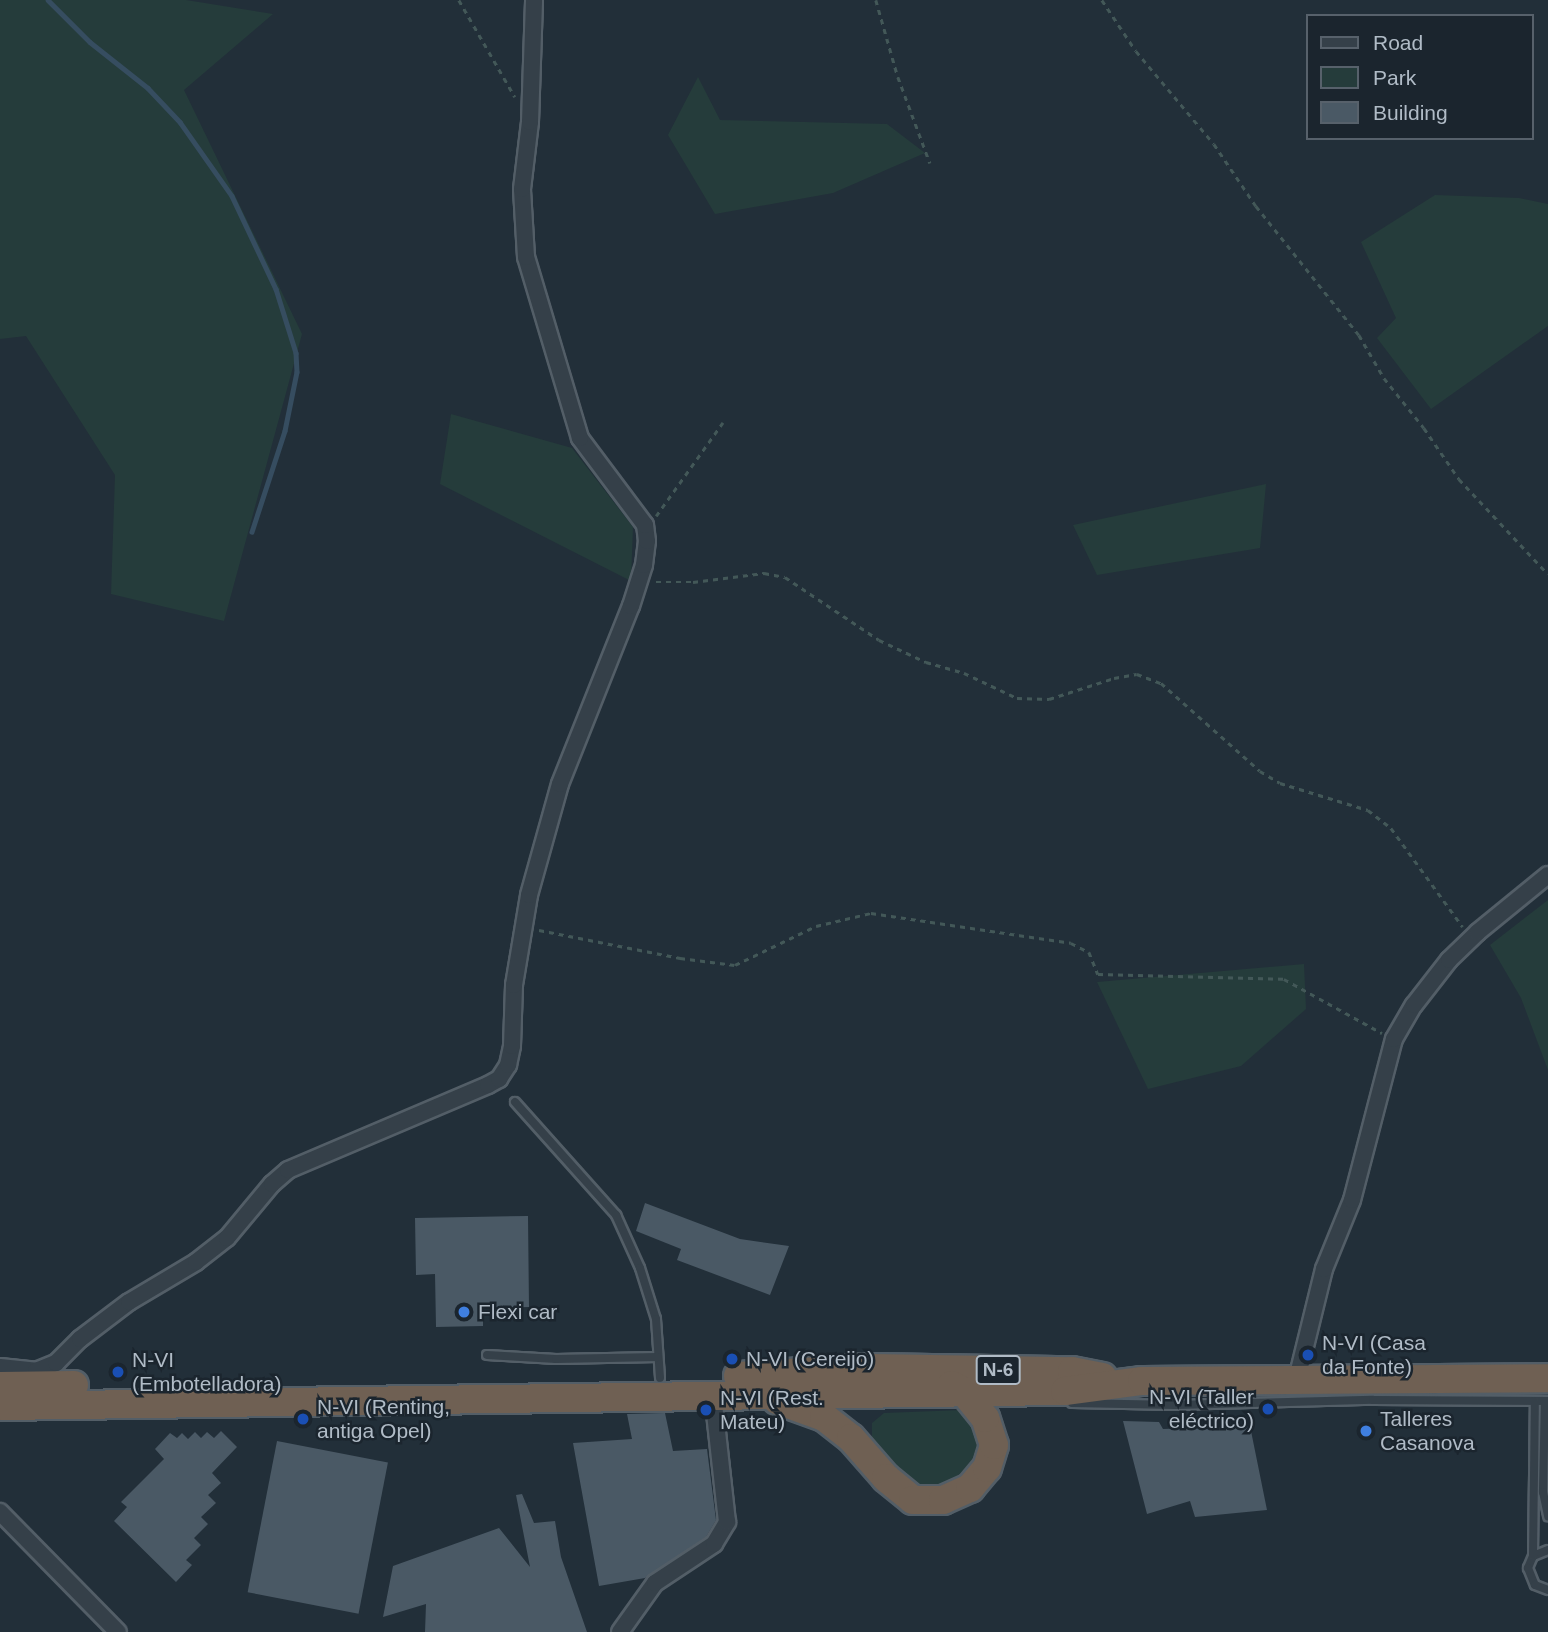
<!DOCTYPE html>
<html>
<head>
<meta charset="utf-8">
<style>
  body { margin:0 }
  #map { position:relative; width:1548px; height:1632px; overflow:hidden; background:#222f39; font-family:Arial,sans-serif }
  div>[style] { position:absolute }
  .green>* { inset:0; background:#253c3b }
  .stream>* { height:4.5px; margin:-2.25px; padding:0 2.25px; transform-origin:2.25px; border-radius:2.25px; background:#364d60 }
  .building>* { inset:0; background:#4a5965; transform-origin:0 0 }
  .path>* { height:2.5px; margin-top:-1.25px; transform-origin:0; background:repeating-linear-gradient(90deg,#435858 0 5px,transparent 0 10px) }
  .roads { filter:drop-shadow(2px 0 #535e67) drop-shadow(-2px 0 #535e67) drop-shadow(0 2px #535e67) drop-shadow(0 -2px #535e67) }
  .lane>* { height:8px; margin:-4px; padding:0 4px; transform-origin:4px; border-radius:4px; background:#354049 }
  .street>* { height:16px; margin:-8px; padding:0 8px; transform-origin:8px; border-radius:8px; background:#354049 }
  .highway>* { height:28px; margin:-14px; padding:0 14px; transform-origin:14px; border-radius:14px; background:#6f6053 }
  .dots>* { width:19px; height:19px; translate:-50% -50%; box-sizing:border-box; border:4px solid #1b252e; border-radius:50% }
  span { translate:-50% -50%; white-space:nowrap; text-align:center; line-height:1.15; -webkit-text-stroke:5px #1b252e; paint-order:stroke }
  .shield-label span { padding:2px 5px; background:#1b252e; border:2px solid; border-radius:5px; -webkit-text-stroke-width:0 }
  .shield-label { font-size:19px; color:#b0bbc6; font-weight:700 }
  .poi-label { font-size:21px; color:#b0bbc6 }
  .left { translate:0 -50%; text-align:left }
  .right { translate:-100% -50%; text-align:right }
  .legend { position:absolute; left:1306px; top:14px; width:228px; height:126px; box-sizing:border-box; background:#1b252e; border:2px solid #57616b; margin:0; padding:9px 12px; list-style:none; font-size:21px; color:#b0bbc6 }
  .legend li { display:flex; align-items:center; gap:14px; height:35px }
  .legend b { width:35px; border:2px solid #57616b }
</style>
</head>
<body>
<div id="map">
  <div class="green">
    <i style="clip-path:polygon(0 0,186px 0,273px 14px,184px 90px,302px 334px,224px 621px,111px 594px,115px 475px,26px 336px,0 339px)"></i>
    <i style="clip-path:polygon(698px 77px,720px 120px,887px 124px,925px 153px,833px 193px,715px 214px,668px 135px)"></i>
    <i style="clip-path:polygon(1435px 195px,1519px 198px,1548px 204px,1548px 326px,1431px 409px,1377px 338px,1396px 318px,1361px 242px)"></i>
    <i style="clip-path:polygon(451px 414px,572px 448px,633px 527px,631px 581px,440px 484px)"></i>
    <i style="clip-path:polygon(1266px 484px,1260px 548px,1097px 575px,1073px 525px)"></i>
    <i style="clip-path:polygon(1548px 900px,1548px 1070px,1521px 998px,1490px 945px)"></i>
    <i style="clip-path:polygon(1304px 964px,1306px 1009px,1241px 1066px,1148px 1089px,1097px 982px)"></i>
    <i style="clip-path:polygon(962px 1410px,978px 1429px,980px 1449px,976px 1465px,959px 1481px,936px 1488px,912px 1485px,889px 1465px,872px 1442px,872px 1423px,884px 1413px)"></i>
  </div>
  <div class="stream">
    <i style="left:48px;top:0;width:59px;rotate:45deg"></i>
    <i style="left:90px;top:42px;width:74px;rotate:38.4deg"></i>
    <i style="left:148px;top:88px;width:47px;rotate:46.7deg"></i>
    <i style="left:180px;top:122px;width:90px;rotate:54.9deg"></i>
    <i style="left:232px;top:196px;width:103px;rotate:64.7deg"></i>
    <i style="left:276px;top:289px;width:67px;rotate:72.6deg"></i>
    <i style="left:296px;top:353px;width:19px;rotate:87deg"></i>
    <i style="left:297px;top:372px;width:60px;rotate:101.5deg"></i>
    <i style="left:285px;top:431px;width:106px;rotate:108.1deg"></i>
  </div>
  <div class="building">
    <i style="clip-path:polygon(645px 1203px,740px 1239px,789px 1246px,770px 1295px,677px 1260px,681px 1249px,636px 1231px)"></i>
    <i style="clip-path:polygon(528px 1216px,529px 1307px,483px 1308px,483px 1326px,436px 1327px,435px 1274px,416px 1275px,415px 1218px)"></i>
    <i style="clip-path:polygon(665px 1413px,673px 1451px,707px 1449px,716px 1520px,706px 1537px,645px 1578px,599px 1586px,573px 1443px,632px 1439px,627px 1414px)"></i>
    <i style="clip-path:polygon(1123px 1421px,1159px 1422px,1163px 1429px,1250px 1426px,1267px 1510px,1195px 1517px,1190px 1501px,1147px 1514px)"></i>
    <i style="clip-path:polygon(221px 1431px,237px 1447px,212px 1473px,221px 1483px,208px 1495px,216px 1503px,201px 1517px,208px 1524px,194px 1538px,201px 1545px,186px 1560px,192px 1565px,176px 1582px,114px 1521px,127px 1507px,121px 1502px,164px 1459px,155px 1449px,170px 1433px,177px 1438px,182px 1433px,188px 1439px,195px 1432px,201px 1438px,207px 1432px,214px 1438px)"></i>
    <i style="left:277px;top:1441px;width:113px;height:154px;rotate:11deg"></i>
    <i style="clip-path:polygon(522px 1494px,534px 1523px,555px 1521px,561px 1557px,587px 1632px,425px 1632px,426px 1604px,383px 1617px,393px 1566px,499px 1528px,530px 1567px,516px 1495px)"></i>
  </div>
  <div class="path">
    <i style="left:459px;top:0;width:112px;rotate:60deg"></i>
    <i style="left:876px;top:0;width:80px;rotate:74.1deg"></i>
    <i style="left:898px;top:77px;width:92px;rotate:69.6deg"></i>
    <i style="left:1102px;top:0;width:61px;rotate:56.3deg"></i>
    <i style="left:1136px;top:51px;width:121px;rotate:50deg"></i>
    <i style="left:1214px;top:144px;width:75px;rotate:55.9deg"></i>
    <i style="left:1256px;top:206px;width:165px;rotate:51.4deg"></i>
    <i style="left:1359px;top:335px;width:50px;rotate:59.8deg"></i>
    <i style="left:1384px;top:378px;width:64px;rotate:51.3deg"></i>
    <i style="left:1424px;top:428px;width:62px;rotate:55.5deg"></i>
    <i style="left:1459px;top:479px;width:130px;rotate:46.9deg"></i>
    <i style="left:656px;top:516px;width:115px;rotate:-54.5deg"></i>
    <i style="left:656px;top:582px;width:37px"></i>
    <i style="left:693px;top:582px;width:72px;rotate:-7.2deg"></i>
    <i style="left:764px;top:573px;width:21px;rotate:11deg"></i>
    <i style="left:785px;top:577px;width:113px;rotate:33.8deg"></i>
    <i style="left:879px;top:640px;width:52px;rotate:25.1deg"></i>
    <i style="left:926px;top:662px;width:40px;rotate:16deg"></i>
    <i style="left:964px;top:673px;width:59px;rotate:25.3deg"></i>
    <i style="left:1017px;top:698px;width:32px;rotate:2deg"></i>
    <i style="left:1049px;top:699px;width:68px;rotate:-17.9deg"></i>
    <i style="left:1114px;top:678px;width:23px;rotate:-10deg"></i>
    <i style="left:1137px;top:674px;width:26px;rotate:21deg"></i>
    <i style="left:1161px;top:683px;width:132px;rotate:41.6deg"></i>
    <i style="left:1260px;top:771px;width:23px;rotate:31deg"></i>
    <i style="left:1280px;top:783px;width:92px;rotate:17.1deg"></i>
    <i style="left:1368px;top:810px;width:29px;rotate:38deg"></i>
    <i style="left:1391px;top:828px;width:122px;rotate:54deg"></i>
    <i style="left:539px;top:930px;width:144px;rotate:11.2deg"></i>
    <i style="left:680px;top:958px;width:55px;rotate:7.3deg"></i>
    <i style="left:735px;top:965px;width:90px;rotate:-25.7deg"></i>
    <i style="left:816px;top:926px;width:57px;rotate:-13.3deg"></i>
    <i style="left:871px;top:913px;width:202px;rotate:8.5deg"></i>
    <i style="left:1071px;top:943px;width:20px;rotate:27deg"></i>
    <i style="left:1089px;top:952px;width:24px;rotate:68deg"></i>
    <i style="left:1098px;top:974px;width:186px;rotate:1.5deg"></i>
    <i style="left:1284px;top:979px;width:112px;rotate:28.9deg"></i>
  </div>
  <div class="roads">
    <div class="lane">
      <i style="left:515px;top:1102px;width:152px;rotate:48.2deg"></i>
      <i style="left:616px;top:1215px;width:58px;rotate:65.6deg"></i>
      <i style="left:640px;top:1268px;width:53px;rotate:72.6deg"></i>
      <i style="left:656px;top:1319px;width:59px;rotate:86.1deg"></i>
      <i style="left:487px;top:1355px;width:69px;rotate:3.3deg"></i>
      <i style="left:556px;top:1359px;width:102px;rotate:-1.1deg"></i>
      <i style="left:1545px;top:1401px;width:91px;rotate:91.3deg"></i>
      <i style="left:1543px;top:1492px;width:25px;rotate:78deg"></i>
      <i style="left:1072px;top:1403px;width:104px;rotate:1.1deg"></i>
      <i style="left:1176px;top:1405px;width:197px;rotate:-1.5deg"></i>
      <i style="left:1373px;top:1400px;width:175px;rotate:0.3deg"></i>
      <i style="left:1548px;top:1550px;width:16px;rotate:158deg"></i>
      <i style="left:1533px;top:1556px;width:13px;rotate:113deg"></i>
      <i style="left:1528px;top:1568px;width:18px;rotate:68deg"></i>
      <i style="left:1535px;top:1585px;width:14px;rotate:21deg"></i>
      <i style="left:1533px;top:1556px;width:155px;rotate:-89.3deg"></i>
    </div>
    <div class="street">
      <i style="left:0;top:1367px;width:36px;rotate:6deg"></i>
      <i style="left:36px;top:1371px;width:22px;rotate:-22deg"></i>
      <i style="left:56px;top:1363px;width:34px;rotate:-45deg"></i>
      <i style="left:80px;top:1339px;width:61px;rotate:-37.1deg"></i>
      <i style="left:129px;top:1302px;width:78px;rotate:-30.8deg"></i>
      <i style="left:196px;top:1262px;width:39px;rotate:-38deg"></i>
      <i style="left:227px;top:1238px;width:70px;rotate:-50.2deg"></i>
      <i style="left:272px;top:1184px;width:21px;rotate:-41deg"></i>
      <i style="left:288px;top:1170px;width:217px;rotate:-23deg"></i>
      <i style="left:488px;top:1085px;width:13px;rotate:-29deg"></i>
      <i style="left:499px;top:1079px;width:17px;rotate:-57deg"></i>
      <i style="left:508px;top:1065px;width:19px;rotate:-78deg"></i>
      <i style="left:512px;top:1046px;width:61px;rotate:-88.1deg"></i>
      <i style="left:514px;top:985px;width:91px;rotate:-80.5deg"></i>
      <i style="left:529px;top:895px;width:115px;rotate:-74.4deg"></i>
      <i style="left:560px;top:784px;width:192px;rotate:-68.3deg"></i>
      <i style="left:631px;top:606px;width:43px;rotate:-72.4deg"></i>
      <i style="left:644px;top:565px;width:24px;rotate:-83deg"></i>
      <i style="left:647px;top:541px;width:16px;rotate:-97deg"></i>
      <i style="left:645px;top:525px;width:109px;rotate:-126.8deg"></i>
      <i style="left:580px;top:438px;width:189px;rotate:-106.6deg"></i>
      <i style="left:526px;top:257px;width:68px;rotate:-93.4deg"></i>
      <i style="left:522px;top:189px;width:67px;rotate:-83.2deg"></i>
      <i style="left:530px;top:122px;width:122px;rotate:-88.1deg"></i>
      <i style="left:1297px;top:1379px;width:113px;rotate:-76.2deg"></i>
      <i style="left:1324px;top:1269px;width:74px;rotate:-67.9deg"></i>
      <i style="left:1352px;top:1200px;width:166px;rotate:-75.4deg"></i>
      <i style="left:1394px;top:1039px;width:39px;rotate:-60deg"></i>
      <i style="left:1414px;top:1005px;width:57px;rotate:-52.1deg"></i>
      <i style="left:1449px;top:960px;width:40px;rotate:-44deg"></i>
      <i style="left:1478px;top:932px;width:90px;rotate:-39.2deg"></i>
      <i style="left:0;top:1512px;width:168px;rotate:45.5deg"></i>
      <i style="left:620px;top:1632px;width:60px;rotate:-54.5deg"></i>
      <i style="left:655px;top:1583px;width:71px;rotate:-33.5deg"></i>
      <i style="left:714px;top:1544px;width:26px;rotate:-59deg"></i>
      <i style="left:727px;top:1522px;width:128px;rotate:-96.3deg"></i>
    </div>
    <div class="highway">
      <i style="left:738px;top:1376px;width:132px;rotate:-3.5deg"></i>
      <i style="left:870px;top:1368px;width:202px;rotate:0.9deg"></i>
      <i style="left:1072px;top:1371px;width:31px;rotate:11deg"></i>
      <i style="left:0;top:1386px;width:74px;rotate:-0.8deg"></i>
      <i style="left:777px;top:1400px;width:50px;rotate:19.9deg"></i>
      <i style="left:824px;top:1417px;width:34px;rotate:38deg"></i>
      <i style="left:851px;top:1438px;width:53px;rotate:48.8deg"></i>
      <i style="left:886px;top:1478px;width:35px;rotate:39deg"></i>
      <i style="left:913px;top:1500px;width:30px"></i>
      <i style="left:943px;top:1500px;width:30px;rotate:-24deg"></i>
      <i style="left:970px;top:1488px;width:26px;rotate:-50deg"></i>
      <i style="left:987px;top:1468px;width:24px;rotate:-73deg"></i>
      <i style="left:994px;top:1445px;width:28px;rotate:-108deg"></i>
      <i style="left:985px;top:1418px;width:35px;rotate:-129deg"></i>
      <i style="left:963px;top:1391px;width:13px;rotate:-153deg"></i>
      <i style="left:0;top:1406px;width:1065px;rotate:-0.81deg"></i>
      <i style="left:1065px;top:1391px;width:78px;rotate:-7.4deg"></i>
      <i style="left:1142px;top:1381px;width:406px;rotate:-0.4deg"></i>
    </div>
  </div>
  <div class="dots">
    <i style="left:464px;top:1312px;background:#3f7fe0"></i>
    <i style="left:1308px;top:1355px;background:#1a4fb4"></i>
    <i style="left:732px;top:1359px;background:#1a4fb4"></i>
    <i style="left:118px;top:1372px;background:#1a4fb4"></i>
    <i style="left:1268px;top:1409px;background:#1a4fb4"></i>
    <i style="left:706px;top:1410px;background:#1a4fb4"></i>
    <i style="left:303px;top:1419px;background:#1a4fb4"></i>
    <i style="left:1366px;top:1431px;background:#3f7fe0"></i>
  </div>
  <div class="shield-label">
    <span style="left:998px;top:1370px">N-6</span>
  </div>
  <div class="poi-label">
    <span class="left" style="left:478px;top:1312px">Flexi car</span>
    <span class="left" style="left:1322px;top:1355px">N-VI (Casa<br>da Fonte)</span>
    <span class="left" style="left:746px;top:1359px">N-VI (Cereijo)</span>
    <span class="left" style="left:132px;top:1372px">N-VI<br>(Embotelladora)</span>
    <span class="right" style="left:1254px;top:1409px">N-VI (Taller<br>eléctrico)</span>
    <span class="left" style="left:720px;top:1410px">N-VI (Rest.<br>Mateu)</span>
    <span class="left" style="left:317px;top:1419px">N-VI (Renting,<br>antiga Opel)</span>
    <span class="left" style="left:1380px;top:1431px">Talleres<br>Casanova</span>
  </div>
  <ul class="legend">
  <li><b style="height:9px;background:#354049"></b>Road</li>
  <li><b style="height:19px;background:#253c3b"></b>Park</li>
  <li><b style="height:19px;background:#4a5965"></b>Building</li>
  </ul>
</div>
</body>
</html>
